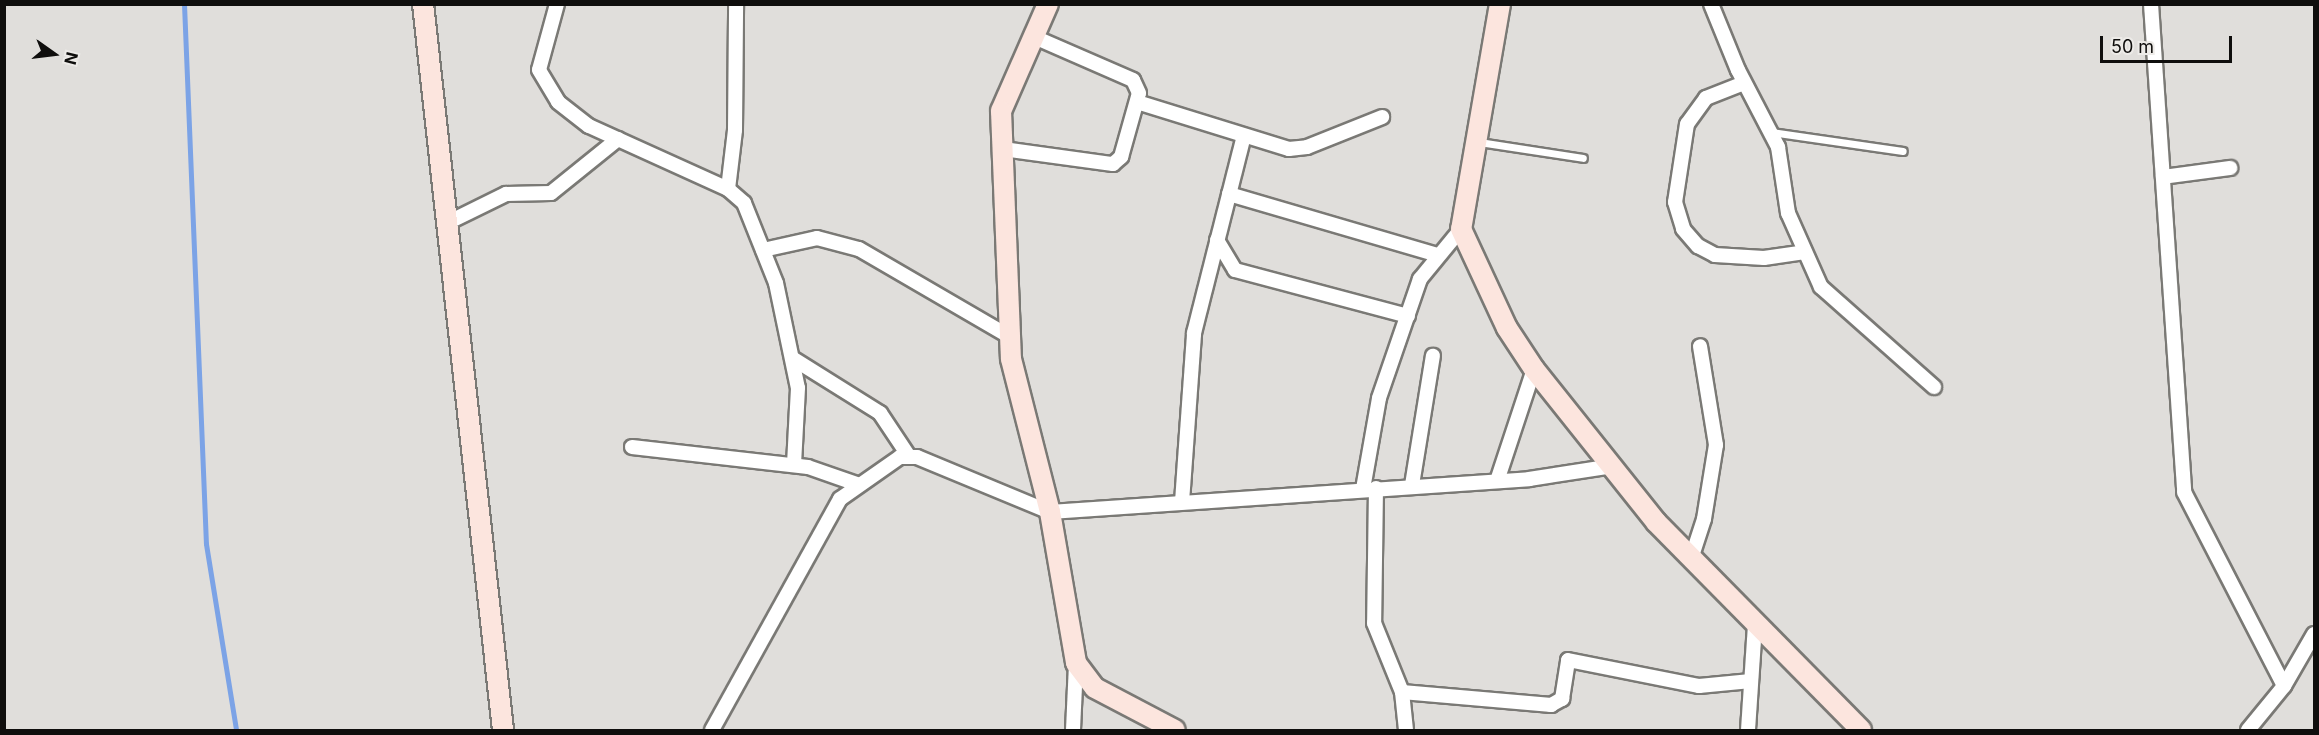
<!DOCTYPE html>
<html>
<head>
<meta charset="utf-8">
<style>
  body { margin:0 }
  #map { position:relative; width:2319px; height:735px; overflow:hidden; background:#e0dedb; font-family:Inter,sans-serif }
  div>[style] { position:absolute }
  .stream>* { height:5px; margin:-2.5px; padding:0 2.5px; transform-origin:2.5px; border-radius:2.5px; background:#7ca3e6 }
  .roads { filter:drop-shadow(2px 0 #7a7975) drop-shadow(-2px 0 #7a7975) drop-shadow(0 2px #7a7975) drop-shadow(0 -2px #7a7975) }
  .lane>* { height:7px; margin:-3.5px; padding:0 3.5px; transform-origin:3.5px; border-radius:3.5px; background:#fff }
  .street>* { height:14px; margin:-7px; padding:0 7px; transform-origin:7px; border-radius:7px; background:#fff }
  .secondary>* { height:20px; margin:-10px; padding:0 10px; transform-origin:10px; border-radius:10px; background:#fce5de }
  span { translate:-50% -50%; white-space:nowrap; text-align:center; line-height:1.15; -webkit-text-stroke:4.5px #edebe8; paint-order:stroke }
  .frame { position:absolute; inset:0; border:6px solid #0f0e0d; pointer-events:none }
  .north { position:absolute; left:24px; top:24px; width:60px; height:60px; -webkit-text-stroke:4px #edebe8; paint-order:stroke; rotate:104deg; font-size:16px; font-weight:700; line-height:24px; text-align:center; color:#0f0e0d }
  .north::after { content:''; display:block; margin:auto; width:21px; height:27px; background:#0f0e0d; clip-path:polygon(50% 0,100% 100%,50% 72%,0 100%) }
  .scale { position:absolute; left:2100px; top:36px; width:132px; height:27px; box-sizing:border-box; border:3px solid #0f0e0d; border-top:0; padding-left:8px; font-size:18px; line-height:21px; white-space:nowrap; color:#0f0e0d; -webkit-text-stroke:4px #edebe8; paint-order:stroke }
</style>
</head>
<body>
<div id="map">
  <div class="stream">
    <i style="left:184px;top:4px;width:540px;rotate:87.67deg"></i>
    <i style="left:206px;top:544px;width:188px;rotate:80.8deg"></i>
  </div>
  <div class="roads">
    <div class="lane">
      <i style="left:1771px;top:132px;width:133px;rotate:8.2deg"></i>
      <i style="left:1479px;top:142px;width:105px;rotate:8.7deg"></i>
    </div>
    <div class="street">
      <i style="left:557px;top:4px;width:68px;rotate:105.3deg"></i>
      <i style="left:539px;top:70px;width:37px;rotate:59deg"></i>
      <i style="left:558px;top:102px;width:39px;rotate:38deg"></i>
      <i style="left:589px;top:126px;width:153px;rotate:24.4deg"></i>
      <i style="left:728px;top:189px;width:21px;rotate:41deg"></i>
      <i style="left:744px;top:203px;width:86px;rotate:68.2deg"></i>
      <i style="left:776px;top:283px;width:107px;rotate:78.2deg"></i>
      <i style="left:798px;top:388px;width:77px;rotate:93deg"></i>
      <i style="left:1711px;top:4px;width:71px;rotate:67.8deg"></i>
      <i style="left:1738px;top:70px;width:87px;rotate:62.5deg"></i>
      <i style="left:1778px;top:147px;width:67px;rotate:81.4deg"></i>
      <i style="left:1788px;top:213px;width:81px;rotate:66deg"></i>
      <i style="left:1821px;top:287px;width:151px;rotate:41.5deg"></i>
      <i style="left:2151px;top:4px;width:489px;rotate:86.1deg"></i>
      <i style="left:2184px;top:492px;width:218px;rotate:62.7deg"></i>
      <i style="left:1744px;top:83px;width:41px;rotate:158.5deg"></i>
      <i style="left:1706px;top:98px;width:32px;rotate:126deg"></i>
      <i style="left:1687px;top:124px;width:79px;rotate:98.7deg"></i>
      <i style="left:1675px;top:202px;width:28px;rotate:73deg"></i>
      <i style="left:1683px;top:229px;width:23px;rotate:49deg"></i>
      <i style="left:1698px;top:246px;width:19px;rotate:28deg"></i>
      <i style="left:1715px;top:255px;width:49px;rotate:3.5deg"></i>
      <i style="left:1764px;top:258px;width:41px;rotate:-8.3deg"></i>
      <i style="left:1137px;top:102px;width:159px;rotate:17.2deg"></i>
      <i style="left:1289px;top:149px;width:18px;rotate:-6deg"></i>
      <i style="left:1307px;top:147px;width:81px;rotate:-21.8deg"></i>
      <i style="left:1003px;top:149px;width:111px;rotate:7.8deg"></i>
      <i style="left:1113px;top:164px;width:11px;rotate:-41deg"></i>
      <i style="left:1121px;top:157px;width:66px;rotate:-74.3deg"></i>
      <i style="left:1139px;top:93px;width:14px;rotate:-115deg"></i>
      <i style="left:1133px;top:80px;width:108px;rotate:-156.5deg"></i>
      <i style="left:2163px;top:177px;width:68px;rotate:-7.7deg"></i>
      <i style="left:728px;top:189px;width:59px;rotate:-83.2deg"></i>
      <i style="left:735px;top:130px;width:126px;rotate:-89.5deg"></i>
      <i style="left:1229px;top:194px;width:217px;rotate:16.3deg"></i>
      <i style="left:447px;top:223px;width:66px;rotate:-26.2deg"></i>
      <i style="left:506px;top:194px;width:45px;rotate:-1.3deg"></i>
      <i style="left:551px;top:193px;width:86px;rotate:-38.9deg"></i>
      <i style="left:1217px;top:240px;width:35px;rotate:59deg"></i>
      <i style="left:1235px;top:270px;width:179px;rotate:14.9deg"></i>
      <i style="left:763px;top:250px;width:55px;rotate:-12.5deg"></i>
      <i style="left:817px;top:238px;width:43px;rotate:14.7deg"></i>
      <i style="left:859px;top:249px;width:175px;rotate:30.2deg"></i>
      <i style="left:792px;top:358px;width:104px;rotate:32deg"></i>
      <i style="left:880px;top:413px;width:50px;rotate:56.3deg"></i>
      <i style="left:632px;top:447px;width:177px;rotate:6.5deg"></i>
      <i style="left:808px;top:467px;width:52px;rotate:19.1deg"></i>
      <i style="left:1498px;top:478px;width:115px;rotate:-71.7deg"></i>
      <i style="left:1412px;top:485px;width:131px;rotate:-80.8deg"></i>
      <i style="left:1376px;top:488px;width:135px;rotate:90.8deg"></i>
      <i style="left:1374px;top:623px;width:74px;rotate:67.9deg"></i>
      <i style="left:1402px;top:692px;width:38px;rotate:84deg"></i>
      <i style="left:1363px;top:489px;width:92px;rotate:-80deg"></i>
      <i style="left:1379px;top:398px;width:126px;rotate:-71deg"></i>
      <i style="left:1420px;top:279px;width:65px;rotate:-50.6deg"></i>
      <i style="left:1182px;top:502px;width:169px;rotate:-85.9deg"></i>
      <i style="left:1194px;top:333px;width:203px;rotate:-75.8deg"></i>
      <i style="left:1691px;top:559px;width:42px;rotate:-72deg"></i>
      <i style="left:1704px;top:519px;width:75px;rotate:-80.8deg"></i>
      <i style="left:1716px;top:445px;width:100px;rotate:-99.2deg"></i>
      <i style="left:1402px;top:692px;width:150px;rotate:5deg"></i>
      <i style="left:1551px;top:705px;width:13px;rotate:-29deg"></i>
      <i style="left:1562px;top:699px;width:39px;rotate:-81deg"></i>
      <i style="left:1568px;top:660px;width:134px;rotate:11.2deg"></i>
      <i style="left:1699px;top:686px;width:52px;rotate:-5.5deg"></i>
      <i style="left:712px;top:730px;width:264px;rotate:-61deg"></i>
      <i style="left:840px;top:499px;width:73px;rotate:-35deg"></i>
      <i style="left:900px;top:457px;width:17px"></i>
      <i style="left:917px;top:457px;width:144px;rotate:22.5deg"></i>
      <i style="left:1050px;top:512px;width:480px;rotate:-3.9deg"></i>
      <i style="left:1529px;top:479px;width:85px;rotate:-8.8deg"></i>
      <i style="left:1073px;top:730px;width:67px;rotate:-87.4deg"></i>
      <i style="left:1748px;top:730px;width:105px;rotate:-86.2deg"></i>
      <i style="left:2248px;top:730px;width:57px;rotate:-50.7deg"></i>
      <i style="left:2284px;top:686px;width:60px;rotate:-60deg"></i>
    </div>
    <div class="secondary">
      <i style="left:423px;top:4px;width:730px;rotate:83.71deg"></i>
      <i style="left:1048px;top:4px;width:117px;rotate:113.7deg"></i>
      <i style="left:1001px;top:111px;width:248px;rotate:87.7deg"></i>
      <i style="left:1011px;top:359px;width:158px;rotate:75.7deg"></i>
      <i style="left:1050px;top:512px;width:153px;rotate:80.2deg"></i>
      <i style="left:1076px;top:663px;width:31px;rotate:53deg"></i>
      <i style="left:1095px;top:688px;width:90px;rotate:27.7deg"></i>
      <i style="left:1500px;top:4px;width:228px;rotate:99.8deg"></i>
      <i style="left:1461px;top:229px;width:109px;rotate:65.1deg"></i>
      <i style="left:1507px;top:328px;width:49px;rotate:56.6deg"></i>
      <i style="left:1534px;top:369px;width:196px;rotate:51.4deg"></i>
      <i style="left:1656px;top:522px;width:292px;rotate:45.4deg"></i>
    </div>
  </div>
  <div class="frame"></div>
  <div class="north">N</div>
  <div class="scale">50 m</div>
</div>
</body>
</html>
